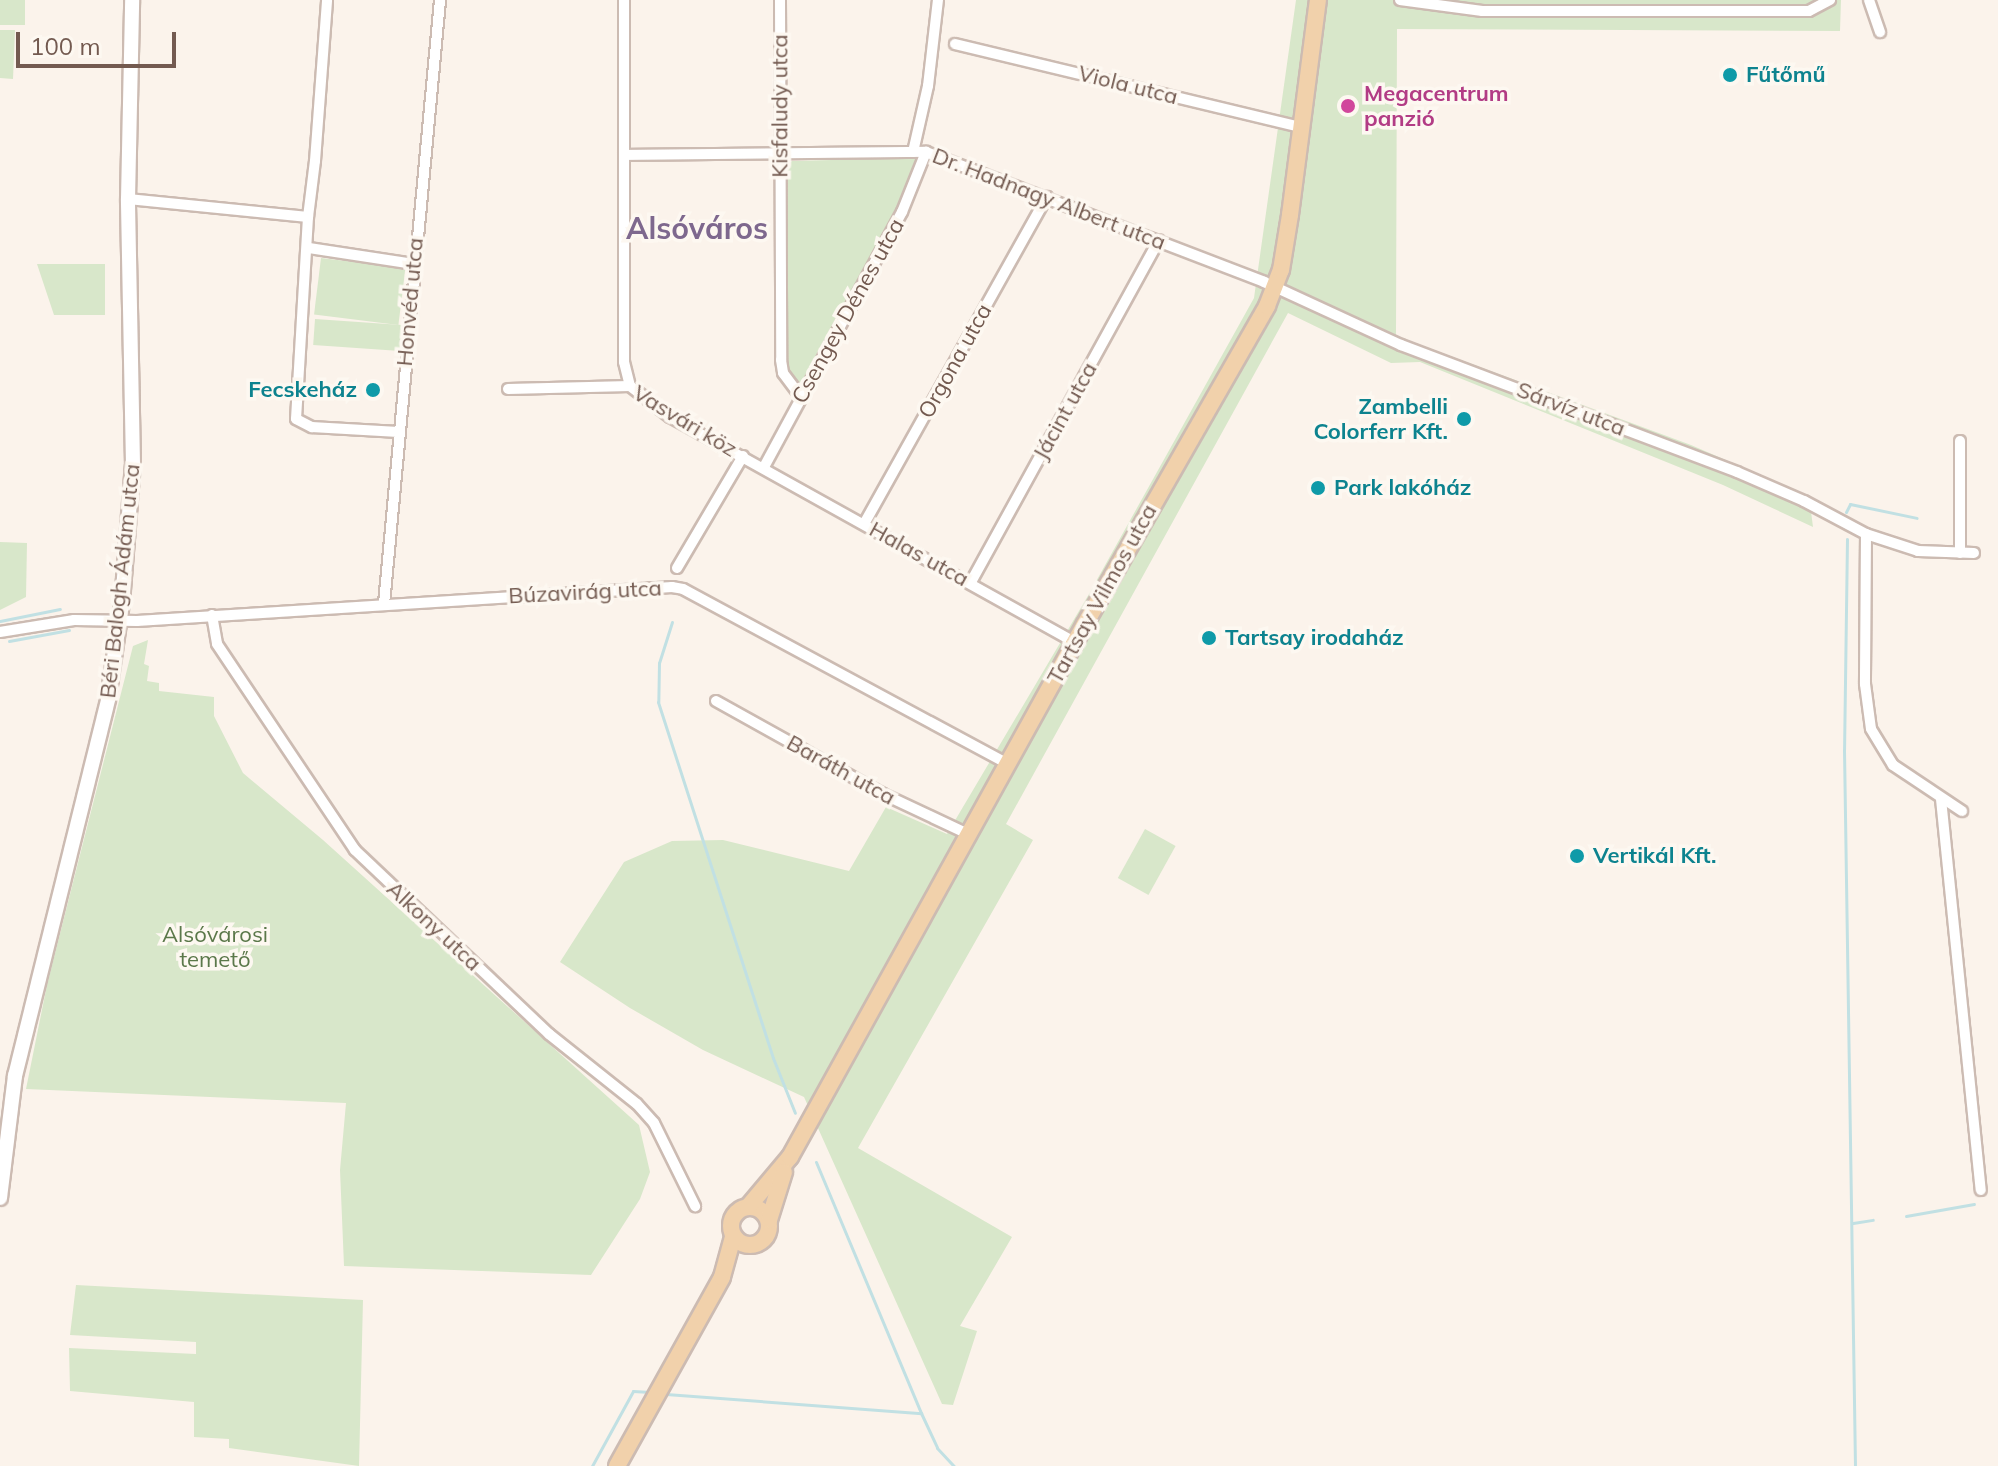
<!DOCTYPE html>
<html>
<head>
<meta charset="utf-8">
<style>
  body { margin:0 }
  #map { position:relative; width:1998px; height:1466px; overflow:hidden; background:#fbf3eb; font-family:Mulish,sans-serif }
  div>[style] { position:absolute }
  .green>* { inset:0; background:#d8e7ca; transform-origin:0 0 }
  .stream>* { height:3px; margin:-1.5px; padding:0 1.5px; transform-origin:1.5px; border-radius:1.5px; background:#c1e0e3 }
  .roads { filter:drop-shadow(2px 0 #ccbbb2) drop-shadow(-2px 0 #ccbbb2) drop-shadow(0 2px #ccbbb2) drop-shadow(0 -2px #ccbbb2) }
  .street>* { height:10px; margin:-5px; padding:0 5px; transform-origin:5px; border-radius:5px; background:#fff }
  .secondary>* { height:14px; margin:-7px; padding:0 7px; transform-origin:7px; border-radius:7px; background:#fff }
  .primary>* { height:16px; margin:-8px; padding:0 8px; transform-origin:8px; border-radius:8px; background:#f1d1ab }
  .primary>.ring { margin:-8px; padding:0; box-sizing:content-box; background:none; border:16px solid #f1d1ab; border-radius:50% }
  .dots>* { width:22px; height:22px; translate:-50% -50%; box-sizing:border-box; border:4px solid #fdf8f1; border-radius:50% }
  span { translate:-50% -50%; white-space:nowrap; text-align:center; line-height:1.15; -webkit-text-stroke:7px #fdf8f1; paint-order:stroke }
  .culture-label { font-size:22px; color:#0d838f; font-weight:700 }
  .left { translate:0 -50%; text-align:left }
  .right { translate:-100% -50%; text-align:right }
  .street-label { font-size:22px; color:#735a50 }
  .hotel-label { font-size:22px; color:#b23c85; font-weight:700 }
  .park-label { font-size:22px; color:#5b784a }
  .district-label { font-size:30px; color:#7e688e; font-weight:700 }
  .scale { position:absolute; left:16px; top:32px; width:160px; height:36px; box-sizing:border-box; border:4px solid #735a50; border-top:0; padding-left:10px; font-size:24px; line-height:28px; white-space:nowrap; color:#735a50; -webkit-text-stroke:6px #fdf8f1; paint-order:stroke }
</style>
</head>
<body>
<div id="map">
  <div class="green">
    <i style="left:0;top:0;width:25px;height:25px"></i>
    <i style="clip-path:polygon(1296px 0,1841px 0,1840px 31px,1397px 29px,1396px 336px,1691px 445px,1809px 496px,1813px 527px,1723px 485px,1420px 362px,1391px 363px,1288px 313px,1006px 824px,1033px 840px,858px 1148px,1012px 1237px,960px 1326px,977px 1331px,953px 1405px,942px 1404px,804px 1097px,703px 1050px,630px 1008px,560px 962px,624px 862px,672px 841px,723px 840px,849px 871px,886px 807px,947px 834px,1089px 594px,1254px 298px)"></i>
    <i style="clip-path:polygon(0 30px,15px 30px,13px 79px,0 78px)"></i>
    <i style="clip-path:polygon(910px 158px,915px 158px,916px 162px,894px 220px,801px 391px,786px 368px,784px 165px,792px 161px)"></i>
    <i style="left:321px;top:258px;width:85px;height:57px;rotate:7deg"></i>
    <i style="clip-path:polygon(37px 264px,105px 264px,105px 315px,54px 315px)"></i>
    <i style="left:315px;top:319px;width:87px;height:26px;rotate:4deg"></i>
    <i style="clip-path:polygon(0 542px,27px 543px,26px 597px,0 610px)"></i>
    <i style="clip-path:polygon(148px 640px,144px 664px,149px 666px,147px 681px,159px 683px,159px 691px,214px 697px,214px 716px,243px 773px,323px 840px,639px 1125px,650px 1172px,640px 1199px,591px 1275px,344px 1266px,340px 1170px,346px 1103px,26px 1089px,47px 985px,133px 646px)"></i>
    <i style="left:1145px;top:829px;width:35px;height:56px;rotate:29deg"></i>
    <i style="clip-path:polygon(76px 1285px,363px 1300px,359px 1466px,229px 1448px,229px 1439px,194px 1437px,194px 1402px,70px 1391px,69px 1348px,196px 1354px,196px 1342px,70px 1335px)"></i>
  </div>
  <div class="stream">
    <i style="left:1846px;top:512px;width:9px;rotate:-63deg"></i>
    <i style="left:1850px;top:504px;width:68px;rotate:11.8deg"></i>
    <i style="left:1847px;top:539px;width:211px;rotate:90.8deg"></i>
    <i style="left:1844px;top:750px;width:716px;rotate:89.12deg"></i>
    <i style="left:0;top:621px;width:61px;rotate:-11.3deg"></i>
    <i style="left:672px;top:622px;width:43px;rotate:107.6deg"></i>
    <i style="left:659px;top:663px;width:39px;rotate:91deg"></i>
    <i style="left:658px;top:702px;width:374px;rotate:72.1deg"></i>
    <i style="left:773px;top:1058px;width:59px;rotate:68.2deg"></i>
    <i style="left:9px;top:641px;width:61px;rotate:-10.4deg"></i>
    <i style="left:816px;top:1162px;width:272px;rotate:67.3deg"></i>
    <i style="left:921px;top:1413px;width:38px;rotate:65deg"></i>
    <i style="left:937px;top:1448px;width:25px;rotate:47deg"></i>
    <i style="left:1906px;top:1216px;width:69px;rotate:-10deg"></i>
    <i style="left:1853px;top:1223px;width:20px;rotate:-9deg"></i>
    <i style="left:666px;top:1394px;width:256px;rotate:4.3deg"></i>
    <i style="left:592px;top:1466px;width:85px;rotate:-61.3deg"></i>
    <i style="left:633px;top:1391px;width:17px;rotate:3deg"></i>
  </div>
  <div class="roads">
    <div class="street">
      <i style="left:624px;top:0;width:362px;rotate:90deg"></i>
      <i style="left:624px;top:362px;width:25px;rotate:76deg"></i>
      <i style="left:780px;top:0;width:360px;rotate:89.8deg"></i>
      <i style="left:781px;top:360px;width:13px;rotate:81deg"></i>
      <i style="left:783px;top:373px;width:30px;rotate:53deg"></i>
      <i style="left:1400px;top:0;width:83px;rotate:7.6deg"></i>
      <i style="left:1482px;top:11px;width:327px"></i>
      <i style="left:1809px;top:11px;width:24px;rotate:-28deg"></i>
      <i style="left:1869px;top:0;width:34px;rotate:71deg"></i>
      <i style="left:955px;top:44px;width:356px;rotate:13.5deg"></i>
      <i style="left:913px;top:152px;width:68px;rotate:-77.2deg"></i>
      <i style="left:928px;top:86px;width:87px;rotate:-83.4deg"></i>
      <i style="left:624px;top:155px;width:302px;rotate:-0.6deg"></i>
      <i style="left:926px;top:152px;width:362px;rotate:21deg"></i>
      <i style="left:1264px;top:282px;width:151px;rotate:24.7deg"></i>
      <i style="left:1401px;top:345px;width:359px;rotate:20.7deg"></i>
      <i style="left:1737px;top:472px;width:73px;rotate:23.4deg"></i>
      <i style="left:1804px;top:501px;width:70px;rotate:28deg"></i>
      <i style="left:1866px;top:534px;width:55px;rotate:18.1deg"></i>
      <i style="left:1918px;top:551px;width:56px;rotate:2deg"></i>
      <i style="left:128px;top:199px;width:181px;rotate:5.7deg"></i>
      <i style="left:308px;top:217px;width:202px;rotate:93.4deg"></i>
      <i style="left:296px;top:419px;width:18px;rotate:27deg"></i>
      <i style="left:312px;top:427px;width:86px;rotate:3.3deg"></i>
      <i style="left:308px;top:217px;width:56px;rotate:-82.9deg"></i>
      <i style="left:315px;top:161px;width:161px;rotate:-85.7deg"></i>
      <i style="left:309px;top:248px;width:106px;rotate:8.7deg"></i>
      <i style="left:508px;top:389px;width:122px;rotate:-1.4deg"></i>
      <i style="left:630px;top:386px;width:51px;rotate:37.8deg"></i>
      <i style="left:670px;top:417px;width:463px;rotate:29.1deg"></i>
      <i style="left:764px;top:467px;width:290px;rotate:-61.6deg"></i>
      <i style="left:902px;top:212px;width:65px;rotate:-68.2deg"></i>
      <i style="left:864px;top:524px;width:375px;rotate:-60.8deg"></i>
      <i style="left:1866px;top:534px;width:150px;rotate:90.4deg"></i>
      <i style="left:1865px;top:684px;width:45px;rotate:82.4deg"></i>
      <i style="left:1871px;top:729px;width:42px;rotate:58.6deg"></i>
      <i style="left:1893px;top:765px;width:83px;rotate:33.7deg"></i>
      <i style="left:1960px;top:553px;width:112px;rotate:-90deg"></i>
      <i style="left:677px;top:568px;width:130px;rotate:-59.5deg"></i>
      <i style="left:971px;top:582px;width:390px;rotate:-61.2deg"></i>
      <i style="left:384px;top:604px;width:607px;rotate:-84.7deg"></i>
      <i style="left:212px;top:615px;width:29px;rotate:80deg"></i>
      <i style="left:217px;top:644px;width:248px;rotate:56.2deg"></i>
      <i style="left:355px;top:850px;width:267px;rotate:43.5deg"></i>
      <i style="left:549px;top:1034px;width:112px;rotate:38.5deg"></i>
      <i style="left:637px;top:1104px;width:25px;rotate:48deg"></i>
      <i style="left:654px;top:1123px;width:93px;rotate:63.7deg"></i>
      <i style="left:0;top:632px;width:75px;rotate:-9.2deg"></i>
      <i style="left:74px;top:620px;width:63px;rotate:0.9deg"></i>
      <i style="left:137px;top:621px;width:536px;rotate:-3.64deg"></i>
      <i style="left:672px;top:587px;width:11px;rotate:10deg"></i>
      <i style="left:683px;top:589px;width:369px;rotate:28.3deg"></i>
      <i style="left:716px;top:701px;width:191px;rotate:29.1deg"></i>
      <i style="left:883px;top:794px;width:94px;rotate:25.2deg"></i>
      <i style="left:1941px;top:799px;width:393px;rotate:84.2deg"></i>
    </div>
    <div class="secondary">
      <i style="left:0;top:1198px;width:123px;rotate:-83deg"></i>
      <i style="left:15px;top:1076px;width:388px;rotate:-76.1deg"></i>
      <i style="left:108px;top:699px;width:97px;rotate:-81.7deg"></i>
      <i style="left:122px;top:603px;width:139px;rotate:-85.5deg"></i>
      <i style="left:133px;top:464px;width:265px;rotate:-91.1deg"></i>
      <i style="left:128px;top:199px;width:199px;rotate:-88.8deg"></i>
    </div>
    <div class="primary">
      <i class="ring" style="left:731px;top:1207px;width:22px;height:22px"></i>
      <i style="left:748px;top:1207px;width:65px;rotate:-50deg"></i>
      <i style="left:790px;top:1157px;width:609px;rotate:-61.04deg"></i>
      <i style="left:1085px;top:624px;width:366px;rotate:-60.2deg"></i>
      <i style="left:1267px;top:306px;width:39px;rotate:-69deg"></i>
      <i style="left:1281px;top:270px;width:56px;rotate:-80.7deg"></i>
      <i style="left:1290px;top:215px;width:217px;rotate:-82.6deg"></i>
      <i style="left:769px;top:1220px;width:50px;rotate:-72.6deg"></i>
      <i style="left:617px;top:1466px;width:216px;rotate:-60.9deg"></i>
      <i style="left:722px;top:1277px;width:41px;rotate:-74.6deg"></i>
    </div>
  </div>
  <div class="dots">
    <i style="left:1730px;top:75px;background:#0f9aa8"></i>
    <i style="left:1348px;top:106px;background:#d1479c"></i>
    <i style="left:373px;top:390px;background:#0f9aa8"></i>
    <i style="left:1464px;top:419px;background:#0f9aa8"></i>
    <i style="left:1318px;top:488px;background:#0f9aa8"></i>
    <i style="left:1209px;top:638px;background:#0f9aa8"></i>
    <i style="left:1577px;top:856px;background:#0f9aa8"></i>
  </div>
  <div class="culture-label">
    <span class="left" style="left:1746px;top:75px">Fűtőmű</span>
    <span class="right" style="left:357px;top:390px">Fecskeház</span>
    <span class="right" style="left:1448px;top:419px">Zambelli<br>Colorferr Kft.</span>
    <span class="left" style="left:1334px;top:488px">Park lakóház</span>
    <span class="left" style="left:1225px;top:638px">Tartsay irodaház</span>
    <span class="left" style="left:1593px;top:856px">Vertikál Kft.</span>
  </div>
  <div class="street-label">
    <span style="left:1128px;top:85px;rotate:14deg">Viola utca</span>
    <span style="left:780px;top:106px;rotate:-90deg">Kisfaludy utca</span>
    <span style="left:1049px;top:199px;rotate:21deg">Dr. Hadnagy Albert utca</span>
    <span style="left:410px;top:302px;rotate:-85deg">Honvéd utca</span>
    <span style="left:848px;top:311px;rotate:-61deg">Csengey Dénes utca</span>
    <span style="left:955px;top:361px;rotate:-61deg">Orgona utca</span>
    <span style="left:1571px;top:409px;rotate:21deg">Sárvíz utca</span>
    <span style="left:1065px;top:411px;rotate:-61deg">Jácint utca</span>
    <span style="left:685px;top:421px;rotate:31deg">Vasvári köz</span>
    <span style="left:919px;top:554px;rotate:29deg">Halas utca</span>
    <span style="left:120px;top:581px;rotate:-84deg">Béri Balogh Ádám utca</span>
    <span style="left:585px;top:592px;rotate:-3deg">Búzavirág utca</span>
    <span style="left:1102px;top:594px;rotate:-61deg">Tartsay Vilmos utca</span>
    <span style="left:841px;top:770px;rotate:29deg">Baráth utca</span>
    <span style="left:434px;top:926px;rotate:43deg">Alkony utca</span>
  </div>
  <div class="hotel-label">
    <span class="left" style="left:1364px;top:106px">Megacentrum<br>panzió</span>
  </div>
  <div class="park-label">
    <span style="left:215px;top:947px">Alsóvárosi<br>temető</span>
  </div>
  <div class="district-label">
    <span style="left:697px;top:228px">Alsóváros</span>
  </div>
  <div class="scale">100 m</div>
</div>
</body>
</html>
